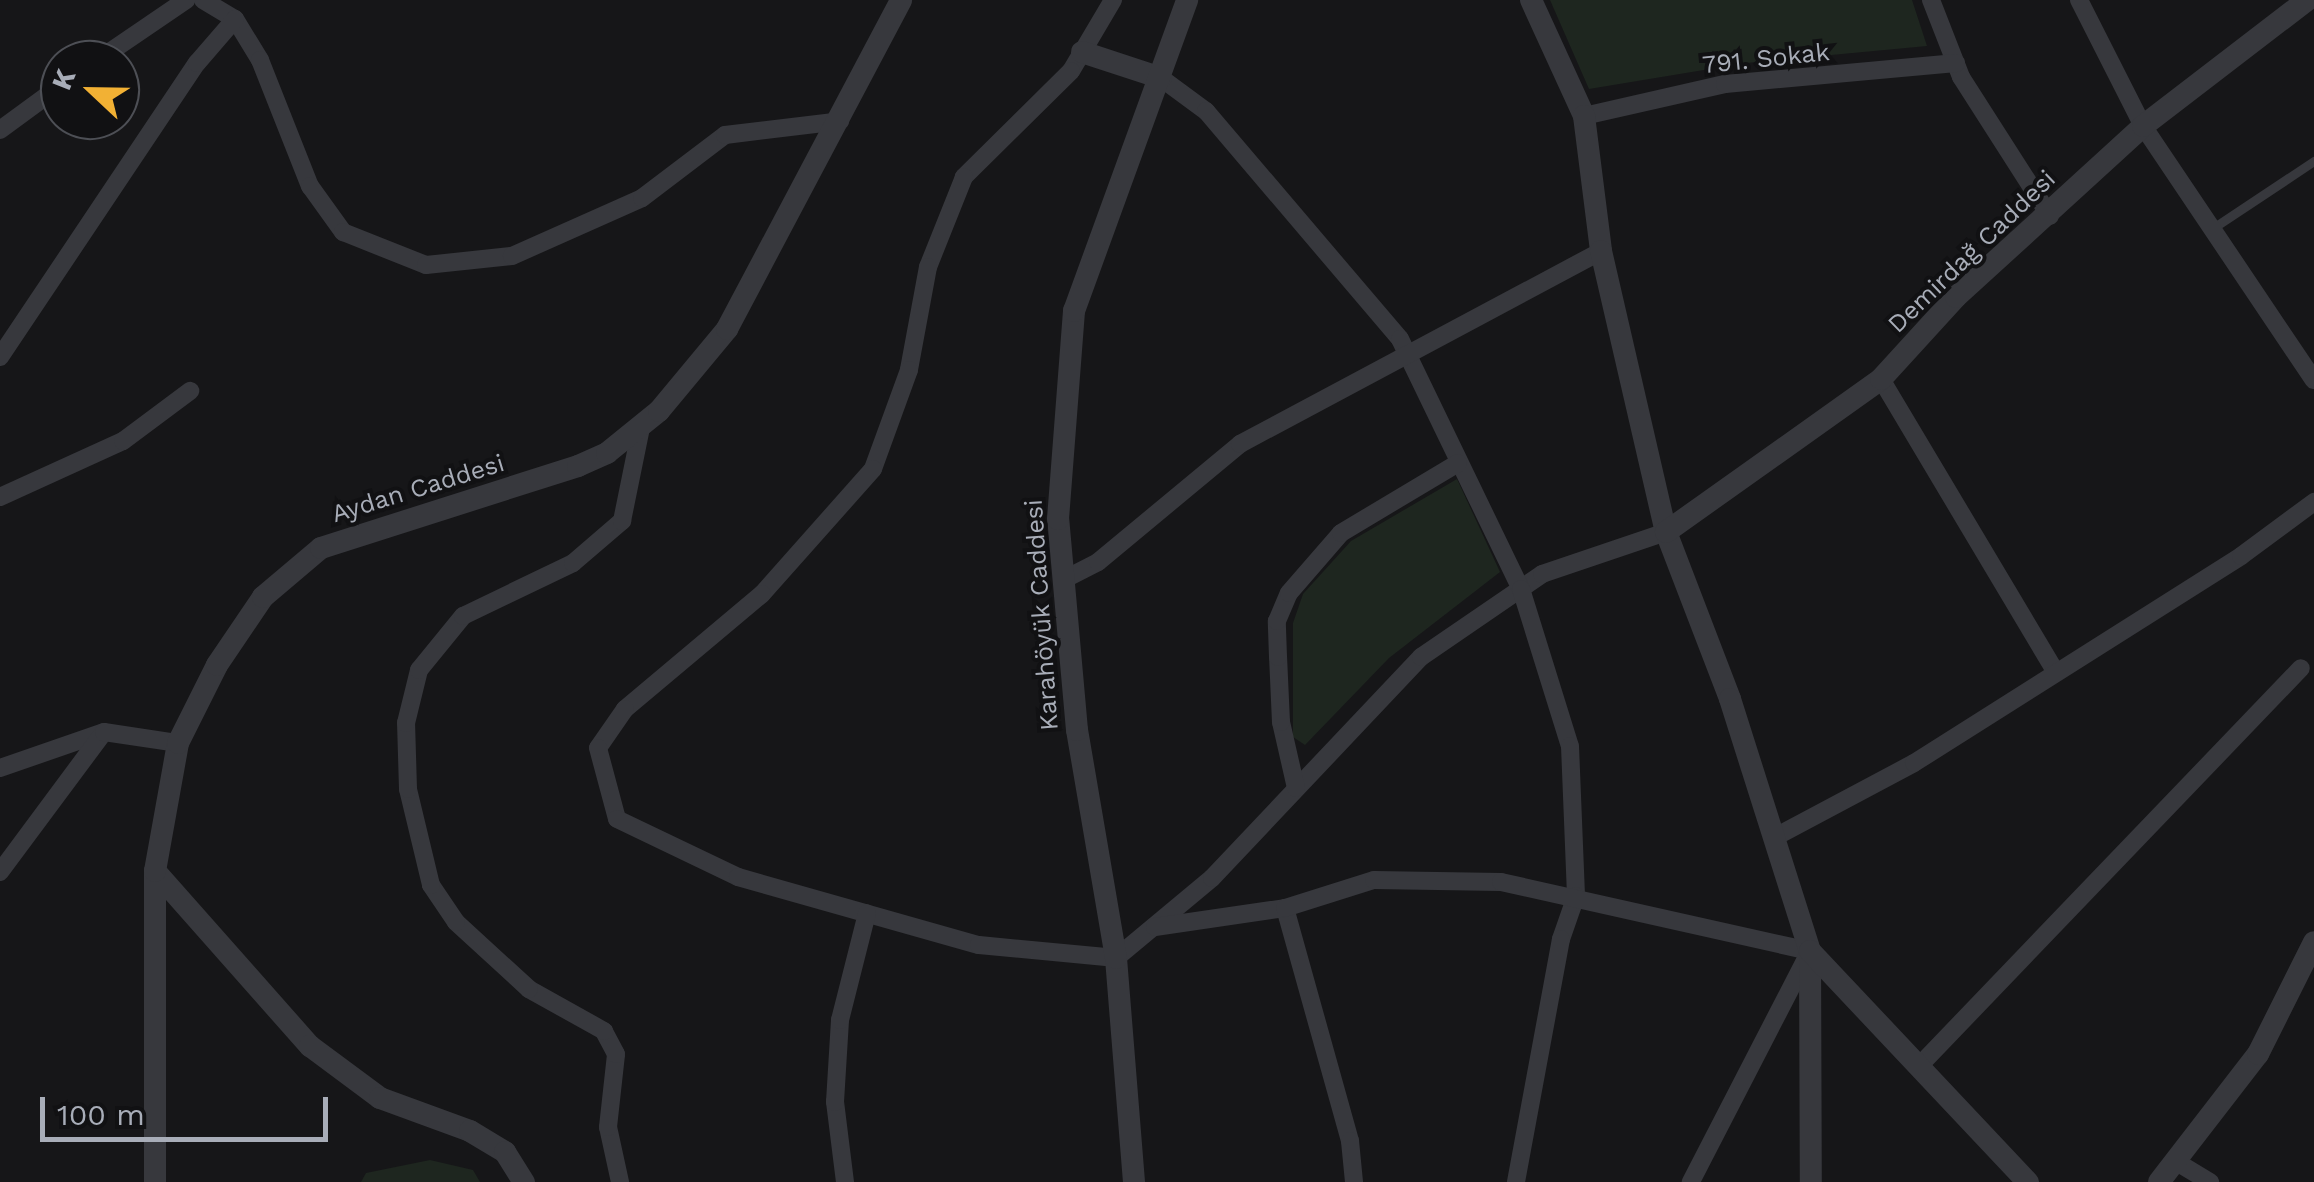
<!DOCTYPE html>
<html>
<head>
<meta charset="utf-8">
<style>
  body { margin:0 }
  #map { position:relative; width:2314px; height:1182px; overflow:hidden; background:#161618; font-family:"Work Sans",sans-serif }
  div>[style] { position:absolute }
  .green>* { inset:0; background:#1e261f }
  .service>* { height:9px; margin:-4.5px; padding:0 4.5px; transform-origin:4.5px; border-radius:4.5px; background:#37383d }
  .minor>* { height:18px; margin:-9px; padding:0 9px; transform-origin:9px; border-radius:9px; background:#37383d }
  .tertiary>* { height:22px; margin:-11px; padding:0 11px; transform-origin:11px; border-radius:11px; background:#37383d }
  span { translate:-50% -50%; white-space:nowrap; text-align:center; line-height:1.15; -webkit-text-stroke:8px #111113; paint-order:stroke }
  .street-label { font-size:25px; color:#a8adb8 }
  .north { position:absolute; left:40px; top:40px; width:100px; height:100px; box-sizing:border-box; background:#111113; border:2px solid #4d4f55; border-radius:50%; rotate:292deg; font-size:28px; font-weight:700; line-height:40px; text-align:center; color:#a8adb8 }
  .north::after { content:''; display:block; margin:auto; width:35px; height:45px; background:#f2b134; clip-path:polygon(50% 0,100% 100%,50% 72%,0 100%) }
  .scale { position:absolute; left:40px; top:1097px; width:288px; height:45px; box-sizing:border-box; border:5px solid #a8adb8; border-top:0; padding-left:12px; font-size:30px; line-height:35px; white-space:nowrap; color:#a8adb8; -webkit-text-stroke:8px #111113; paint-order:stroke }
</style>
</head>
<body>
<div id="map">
  <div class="green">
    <i style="clip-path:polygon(1550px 0,1912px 0,1927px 46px,1746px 63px,1589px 89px)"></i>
    <i style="clip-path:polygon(1457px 479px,1500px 572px,1389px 658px,1305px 745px,1293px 737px,1293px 623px,1303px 594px,1351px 541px)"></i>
    <i style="clip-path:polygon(430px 1160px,473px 1170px,480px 1182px,361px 1182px,366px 1173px)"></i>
  </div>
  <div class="service">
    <i style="left:2216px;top:226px;width:118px;rotate:-33.6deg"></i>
  </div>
  <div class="minor">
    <i style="left:203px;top:0;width:37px;rotate:31deg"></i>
    <i style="left:235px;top:19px;width:48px;rotate:58.6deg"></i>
    <i style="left:260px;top:60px;width:136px;rotate:68.4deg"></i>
    <i style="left:310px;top:186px;width:57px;rotate:54.3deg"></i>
    <i style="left:343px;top:232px;width:89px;rotate:21.7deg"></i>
    <i style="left:426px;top:265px;width:86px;rotate:-6deg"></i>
    <i style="left:512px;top:256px;width:142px;rotate:-24deg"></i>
    <i style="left:642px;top:198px;width:104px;rotate:-37.2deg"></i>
    <i style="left:725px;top:135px;width:116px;rotate:-6.9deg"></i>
    <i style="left:1113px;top:0;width:82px;rotate:120.6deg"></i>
    <i style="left:1071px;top:71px;width:151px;rotate:135.3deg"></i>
    <i style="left:964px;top:177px;width:97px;rotate:111.8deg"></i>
    <i style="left:928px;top:267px;width:105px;rotate:100.5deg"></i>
    <i style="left:909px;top:370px;width:105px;rotate:110deg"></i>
    <i style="left:873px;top:469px;width:167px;rotate:131.6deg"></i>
    <i style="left:762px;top:594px;width:179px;rotate:140deg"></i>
    <i style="left:625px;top:709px;width:47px;rotate:124.7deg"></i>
    <i style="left:598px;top:748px;width:73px;rotate:75deg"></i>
    <i style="left:617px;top:819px;width:134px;rotate:25.6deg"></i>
    <i style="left:738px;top:877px;width:250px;rotate:15.8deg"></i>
    <i style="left:979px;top:945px;width:138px;rotate:5.4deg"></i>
    <i style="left:1116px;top:958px;width:125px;rotate:-39.8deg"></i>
    <i style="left:1212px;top:878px;width:304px;rotate:-46.6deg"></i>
    <i style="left:1421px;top:657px;width:147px;rotate:-34.4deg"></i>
    <i style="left:1542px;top:574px;width:131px;rotate:-18.7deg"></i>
    <i style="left:1931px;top:0;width:83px;rotate:68.7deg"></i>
    <i style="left:1961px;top:77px;width:165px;rotate:57.4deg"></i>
    <i style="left:2079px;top:0;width:141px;rotate:63.1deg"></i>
    <i style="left:2143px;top:126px;width:306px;rotate:56.1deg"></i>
    <i style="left:98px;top:60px;width:107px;rotate:-34.3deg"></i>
    <i style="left:1161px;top:78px;width:56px;rotate:36.3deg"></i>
    <i style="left:1206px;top:111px;width:299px;rotate:49.6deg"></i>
    <i style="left:1400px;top:339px;width:278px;rotate:64.2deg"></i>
    <i style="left:1521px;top:589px;width:164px;rotate:72.7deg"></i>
    <i style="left:1570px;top:746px;width:150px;rotate:87.7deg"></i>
    <i style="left:1576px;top:896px;width:46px;rotate:109.2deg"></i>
    <i style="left:1561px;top:939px;width:247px;rotate:100.5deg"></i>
    <i style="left:1584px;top:116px;width:145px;rotate:-12.8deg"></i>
    <i style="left:1725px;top:84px;width:232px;rotate:-5.2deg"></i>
    <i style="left:0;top:130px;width:74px;rotate:-36.3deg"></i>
    <i style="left:0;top:357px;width:354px;rotate:-56.2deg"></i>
    <i style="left:197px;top:63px;width:58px;rotate:-49.2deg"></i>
    <i style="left:1881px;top:379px;width:341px;rotate:59.2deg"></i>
    <i style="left:0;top:497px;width:135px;rotate:-24.5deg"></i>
    <i style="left:123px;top:441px;width:84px;rotate:-36.7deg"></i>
    <i style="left:1063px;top:580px;width:39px;rotate:-27deg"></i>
    <i style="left:1098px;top:562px;width:185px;rotate:-39.7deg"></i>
    <i style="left:1240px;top:444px;width:409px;rotate:-28.1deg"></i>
    <i style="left:0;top:768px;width:110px;rotate:-19.1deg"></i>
    <i style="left:1296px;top:788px;width:68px;rotate:-102.8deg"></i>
    <i style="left:1281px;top:722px;width:65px;rotate:-92.6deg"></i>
    <i style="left:1278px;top:657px;width:36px;rotate:-92deg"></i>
    <i style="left:1277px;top:621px;width:30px;rotate:-67deg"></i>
    <i style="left:1289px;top:593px;width:79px;rotate:-49.1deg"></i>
    <i style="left:1341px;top:533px;width:136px;rotate:-30.9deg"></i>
    <i style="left:1775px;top:837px;width:157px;rotate:-28deg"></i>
    <i style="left:1914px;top:763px;width:387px;rotate:-32.3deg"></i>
    <i style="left:2241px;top:556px;width:91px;rotate:-36.5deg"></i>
    <i style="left:0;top:872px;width:174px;rotate:-53.4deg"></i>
    <i style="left:104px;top:732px;width:75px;rotate:8.5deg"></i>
    <i style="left:1285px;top:908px;width:242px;rotate:74.4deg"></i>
    <i style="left:1350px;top:1141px;width:41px;rotate:84.4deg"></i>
    <i style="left:1155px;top:927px;width:131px;rotate:-8.3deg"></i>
    <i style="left:1285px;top:908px;width:93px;rotate:-17.5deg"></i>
    <i style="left:1374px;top:880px;width:127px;rotate:0.9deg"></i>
    <i style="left:1501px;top:882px;width:317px;rotate:12.6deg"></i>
    <i style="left:1810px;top:951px;width:260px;rotate:117.3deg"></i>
    <i style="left:1922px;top:1063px;width:547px;rotate:-46.18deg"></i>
    <i style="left:2175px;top:1161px;width:41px;rotate:31deg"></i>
    <i style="left:620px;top:1182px;width:56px;rotate:-102.3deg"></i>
    <i style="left:608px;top:1127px;width:73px;rotate:-83.7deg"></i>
    <i style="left:616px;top:1054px;width:26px;rotate:-118deg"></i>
    <i style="left:604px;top:1031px;width:86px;rotate:-150.8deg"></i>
    <i style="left:529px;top:989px;width:99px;rotate:-137.5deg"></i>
    <i style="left:456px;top:922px;width:45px;rotate:-124deg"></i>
    <i style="left:431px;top:885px;width:99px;rotate:-103.5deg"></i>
    <i style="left:408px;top:789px;width:66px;rotate:-91.7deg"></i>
    <i style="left:406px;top:723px;width:55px;rotate:-76.2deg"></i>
    <i style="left:419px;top:670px;width:70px;rotate:-50.8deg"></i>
    <i style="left:463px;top:616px;width:122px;rotate:-25.7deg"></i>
    <i style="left:573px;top:563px;width:65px;rotate:-40.6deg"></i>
    <i style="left:622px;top:521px;width:95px;rotate:-78.5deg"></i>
    <i style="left:845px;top:1182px;width:81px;rotate:-97.1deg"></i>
    <i style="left:835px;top:1102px;width:82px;rotate:-86.5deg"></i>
    <i style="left:840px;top:1020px;width:110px;rotate:-75.8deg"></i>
  </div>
  <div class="tertiary">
    <i style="left:1531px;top:0;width:128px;rotate:65.4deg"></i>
    <i style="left:1584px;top:116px;width:136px;rotate:82.8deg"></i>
    <i style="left:1601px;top:251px;width:288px;rotate:77deg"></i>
    <i style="left:1666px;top:532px;width:179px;rotate:69deg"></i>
    <i style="left:1730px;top:699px;width:264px;rotate:72.4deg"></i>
    <i style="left:1810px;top:951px;width:231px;rotate:89.8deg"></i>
    <i style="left:1082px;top:52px;width:83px;rotate:18.2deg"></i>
    <i style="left:1666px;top:532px;width:264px;rotate:-35.4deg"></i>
    <i style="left:1881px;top:379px;width:111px;rotate:-47.6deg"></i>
    <i style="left:1956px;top:297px;width:253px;rotate:-42.4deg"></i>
    <i style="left:2143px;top:126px;width:207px;rotate:-37.5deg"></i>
    <i style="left:155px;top:871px;width:234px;rotate:48.5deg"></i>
    <i style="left:310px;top:1046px;width:87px;rotate:36.6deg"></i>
    <i style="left:380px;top:1098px;width:96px;rotate:20.1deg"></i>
    <i style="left:470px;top:1131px;width:41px;rotate:31deg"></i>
    <i style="left:505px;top:1152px;width:36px;rotate:58deg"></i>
    <i style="left:1810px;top:951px;width:318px;rotate:46.7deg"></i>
    <i style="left:155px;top:1182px;width:311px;rotate:-90deg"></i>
    <i style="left:155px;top:871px;width:130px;rotate:-79.8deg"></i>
    <i style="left:178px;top:743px;width:87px;rotate:-63.4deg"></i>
    <i style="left:217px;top:665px;width:82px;rotate:-55.9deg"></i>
    <i style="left:263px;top:597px;width:76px;rotate:-40.2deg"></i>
    <i style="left:321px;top:548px;width:270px;rotate:-17.7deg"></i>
    <i style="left:578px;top:466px;width:32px;rotate:-24deg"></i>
    <i style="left:607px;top:453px;width:67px;rotate:-38.9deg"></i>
    <i style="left:659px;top:411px;width:107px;rotate:-50.3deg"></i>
    <i style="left:727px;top:329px;width:372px;rotate:-62.1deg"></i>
    <i style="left:1134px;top:1182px;width:225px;rotate:-94.6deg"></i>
    <i style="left:1116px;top:958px;width:231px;rotate:-99.7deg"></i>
    <i style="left:1077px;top:730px;width:212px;rotate:-95.1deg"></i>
    <i style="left:1058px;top:519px;width:209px;rotate:-85.6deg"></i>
    <i style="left:1074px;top:311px;width:331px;rotate:-70deg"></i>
    <i style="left:2159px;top:1182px;width:162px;rotate:-52.3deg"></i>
    <i style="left:2258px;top:1054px;width:125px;rotate:-63.4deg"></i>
  </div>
  <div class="street-label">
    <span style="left:1766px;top:59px;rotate:-6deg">791. Sokak</span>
    <span style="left:1972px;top:252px;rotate:-44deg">Demirdağ Caddesi</span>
    <span style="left:418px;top:489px;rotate:-17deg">Aydan Caddesi</span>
    <span style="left:1042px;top:615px;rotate:-94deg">Karahöyük Caddesi</span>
  </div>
  <div class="north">K</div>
  <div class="scale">100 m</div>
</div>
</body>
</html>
